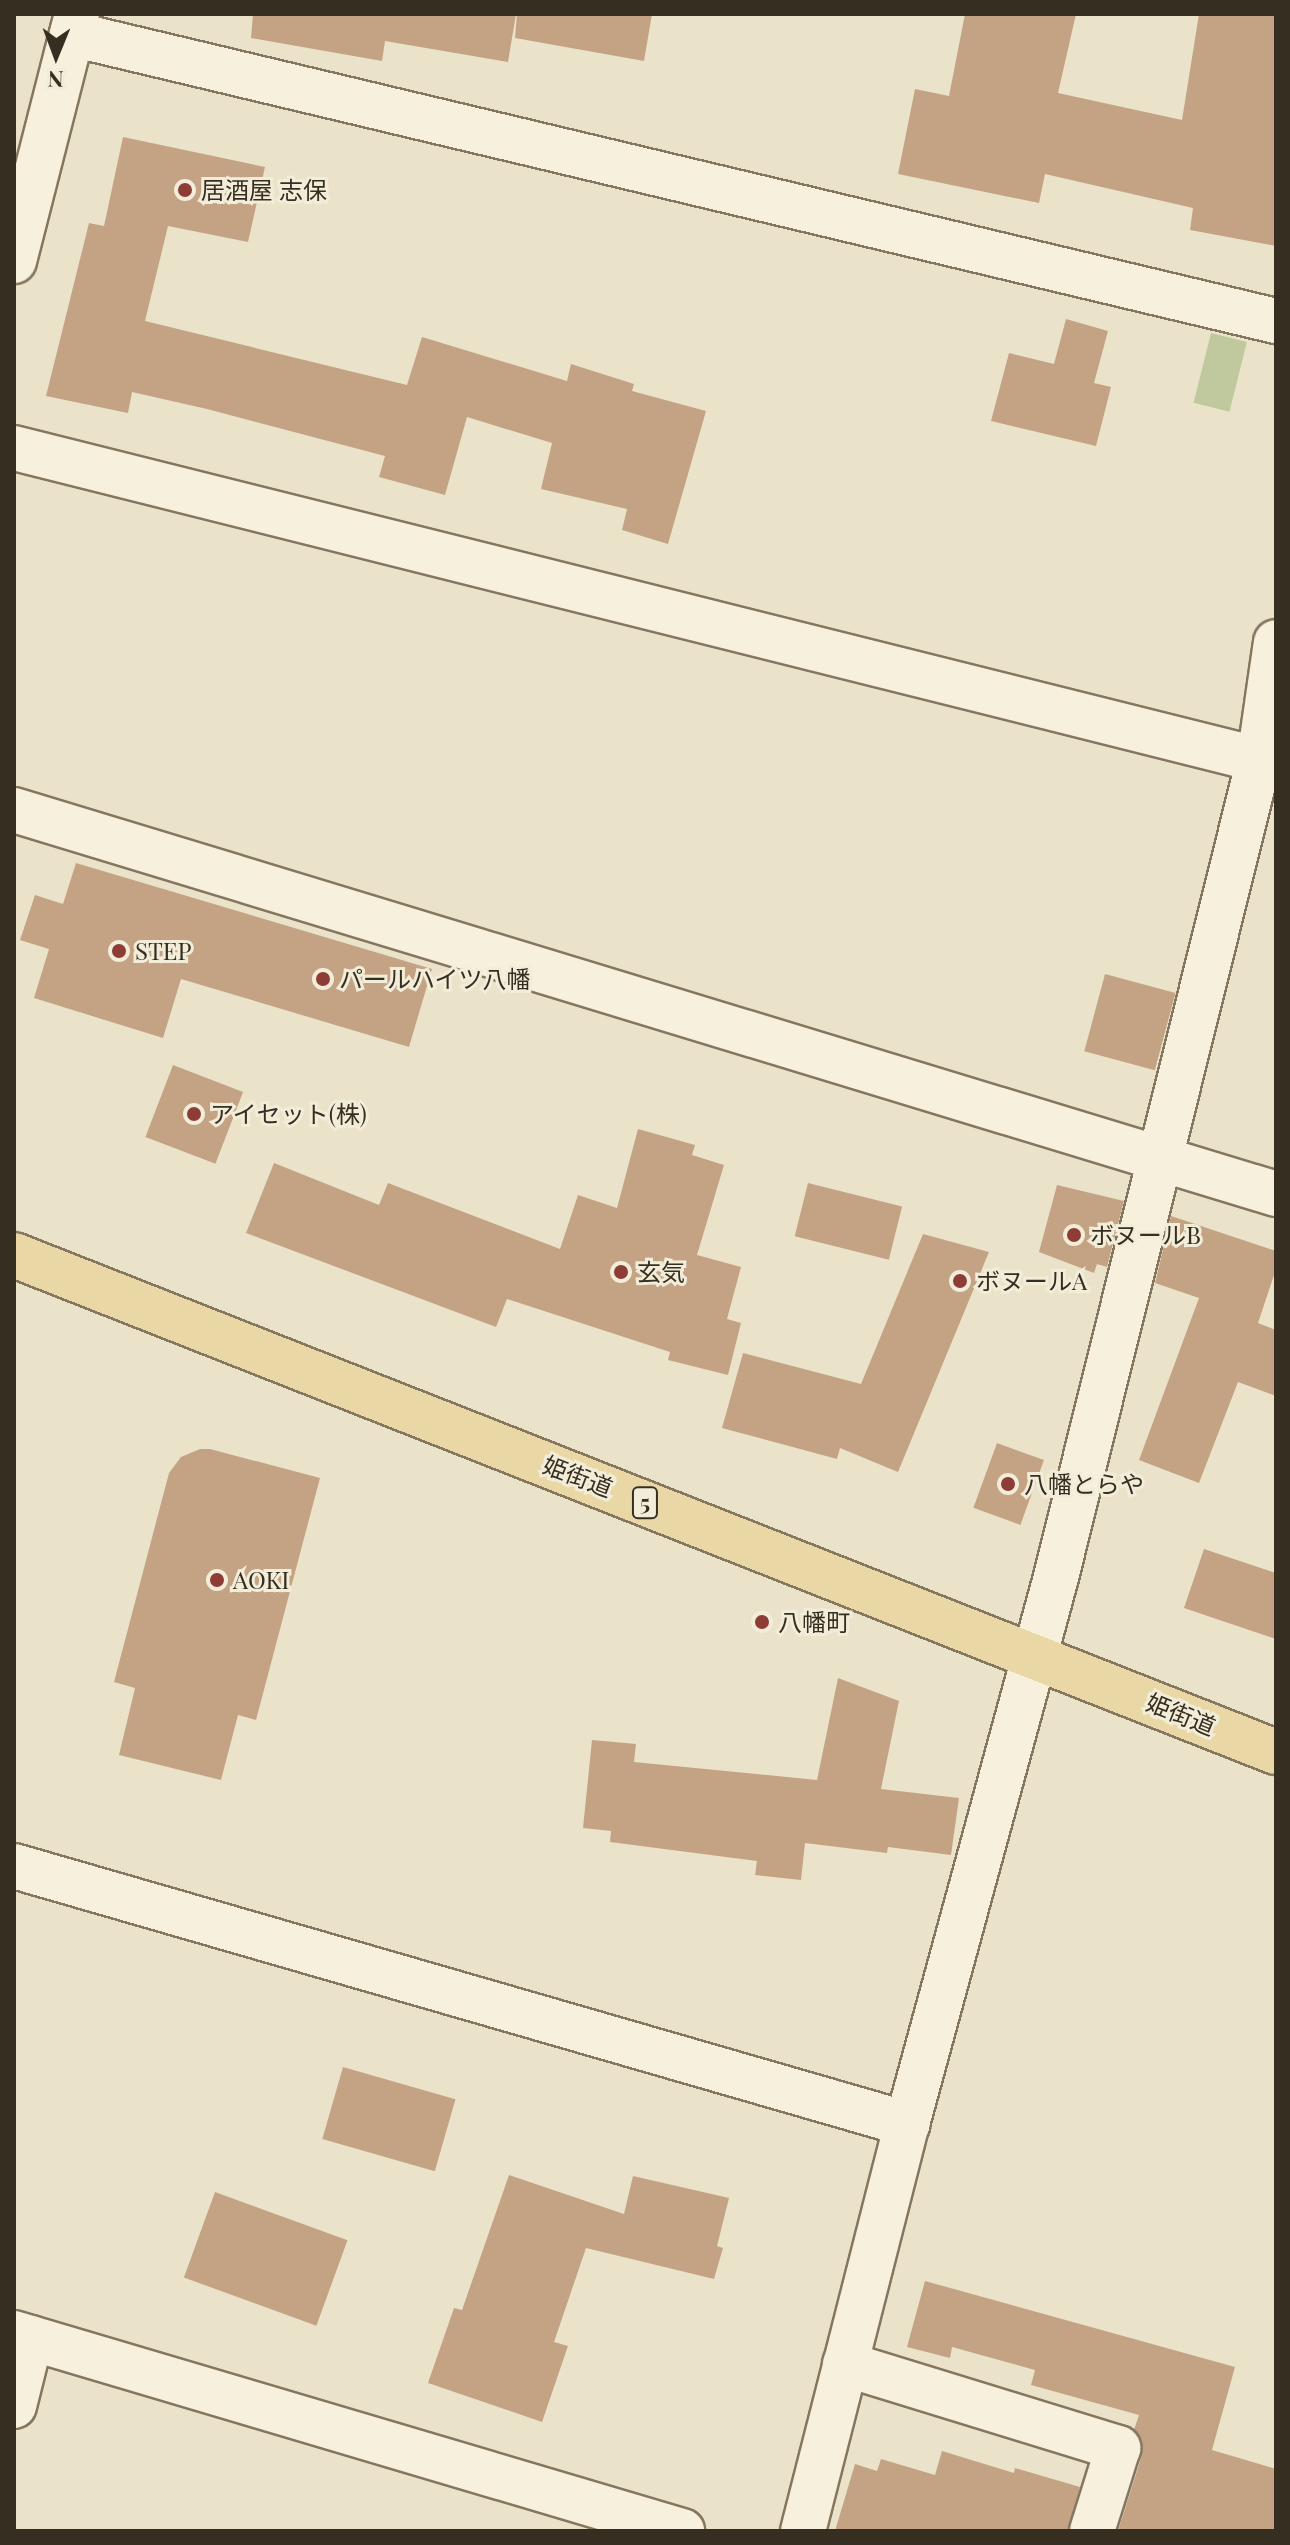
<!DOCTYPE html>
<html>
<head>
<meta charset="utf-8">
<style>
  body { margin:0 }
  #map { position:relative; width:1290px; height:2545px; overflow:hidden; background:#eae3ca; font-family:"Playfair Display","Noto Sans JP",serif }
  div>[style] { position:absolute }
  .green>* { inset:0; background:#c0c89e; transform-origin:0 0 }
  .building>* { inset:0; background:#c4a384; transform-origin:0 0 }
  .roads { filter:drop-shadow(2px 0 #857660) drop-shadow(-2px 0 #857660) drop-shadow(0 2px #857660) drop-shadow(0 -2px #857660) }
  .minor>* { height:44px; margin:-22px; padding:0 22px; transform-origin:22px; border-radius:22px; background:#f6f0dc }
  .major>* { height:44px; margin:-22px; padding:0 22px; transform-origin:22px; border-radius:22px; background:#e9d8a6 }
  .dots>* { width:22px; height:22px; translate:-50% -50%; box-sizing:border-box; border:4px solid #f2edd8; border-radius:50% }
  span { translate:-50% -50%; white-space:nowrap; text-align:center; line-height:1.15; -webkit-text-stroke:6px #f2edd8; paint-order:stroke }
  .shield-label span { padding:2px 6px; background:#f2edd8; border:2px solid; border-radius:6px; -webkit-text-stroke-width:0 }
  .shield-label { font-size:22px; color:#372e22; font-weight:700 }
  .poi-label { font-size:24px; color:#372e22 }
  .left { translate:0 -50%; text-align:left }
  .street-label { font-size:24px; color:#372e22 }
  .frame { position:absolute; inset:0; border:16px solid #372e22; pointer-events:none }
  .north { position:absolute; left:16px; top:16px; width:80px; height:80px; -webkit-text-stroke:6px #f2edd8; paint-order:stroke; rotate:181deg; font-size:22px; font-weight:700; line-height:32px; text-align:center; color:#372e22 }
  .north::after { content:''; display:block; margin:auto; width:28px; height:36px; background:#372e22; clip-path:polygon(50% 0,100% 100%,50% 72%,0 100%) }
</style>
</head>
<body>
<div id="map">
  <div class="green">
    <i style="left:1211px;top:333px;width:37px;height:72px;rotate:14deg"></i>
  </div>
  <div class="building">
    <i style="clip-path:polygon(253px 14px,516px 14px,508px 62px,385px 41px,382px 61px,251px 38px)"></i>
    <i style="clip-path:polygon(517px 14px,652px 14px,644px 61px,515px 38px)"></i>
    <i style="clip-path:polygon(965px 14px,1076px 14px,1058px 93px,1182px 120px,1199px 14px,1276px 14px,1276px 246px,1190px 230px,1193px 208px,1045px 174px,1039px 203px,898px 174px,915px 89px,949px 96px)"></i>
    <i style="clip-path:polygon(123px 137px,265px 167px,248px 242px,168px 226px,145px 321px,407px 385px,422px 337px,567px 381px,571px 364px,634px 384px,632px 391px,706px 411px,668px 544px,622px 530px,627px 509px,541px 489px,552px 443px,467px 417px,445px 495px,379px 477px,385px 456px,207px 409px,132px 392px,128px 413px,46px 396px,89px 223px,104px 226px)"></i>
    <i style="clip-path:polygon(1066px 319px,1108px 331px,1094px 383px,1111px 387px,1096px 446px,991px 421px,1009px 353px,1054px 364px)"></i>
    <i style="clip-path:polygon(76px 863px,432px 969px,409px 1047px,181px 979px,163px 1038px,34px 998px,49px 949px,20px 940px,35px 895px,63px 904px)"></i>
    <i style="left:1105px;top:974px;width:73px;height:80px;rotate:15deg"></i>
    <i style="left:173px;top:1065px;width:75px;height:77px;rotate:21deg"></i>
    <i style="clip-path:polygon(638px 1129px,695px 1145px,692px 1155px,724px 1165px,697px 1255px,741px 1267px,727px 1319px,741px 1323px,728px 1375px,668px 1360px,670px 1352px,507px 1299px,496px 1327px,246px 1233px,274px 1163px,379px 1205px,388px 1183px,560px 1249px,578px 1195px,617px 1208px)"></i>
    <i style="left:808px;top:1183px;width:97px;height:55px;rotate:14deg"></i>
    <i style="clip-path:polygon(1057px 1185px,1124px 1201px,1107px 1267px,1097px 1264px,1094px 1273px,1039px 1252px)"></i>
    <i style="clip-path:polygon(1171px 1216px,1276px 1251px,1276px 1269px,1258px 1323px,1276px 1330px,1276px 1396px,1238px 1382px,1199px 1483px,1139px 1460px,1199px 1298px,1155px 1283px)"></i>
    <i style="clip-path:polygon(923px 1234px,989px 1252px,898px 1472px,840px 1448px,837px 1459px,722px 1428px,743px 1353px,861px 1384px)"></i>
    <i style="left:997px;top:1443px;width:50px;height:69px;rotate:20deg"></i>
    <i style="clip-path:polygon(200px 1449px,210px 1449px,320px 1478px,256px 1720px,238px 1715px,221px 1780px,119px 1755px,135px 1688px,114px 1682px,169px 1473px,181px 1457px)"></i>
    <i style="clip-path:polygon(1204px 1549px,1276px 1573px,1276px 1639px,1184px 1608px)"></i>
    <i style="clip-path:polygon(838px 1678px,899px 1701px,881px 1789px,959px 1798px,951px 1855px,888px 1847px,887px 1853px,805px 1843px,801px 1880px,755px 1875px,757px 1861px,610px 1842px,611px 1831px,583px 1828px,592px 1740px,636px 1744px,634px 1762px,817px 1780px)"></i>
    <i style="left:343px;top:2067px;width:117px;height:75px;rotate:16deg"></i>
    <i style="clip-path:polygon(509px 2175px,624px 2214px,633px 2176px,729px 2198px,717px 2246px,723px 2248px,714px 2279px,586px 2248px,554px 2342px,568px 2346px,542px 2422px,428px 2383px,454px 2308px,462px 2310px)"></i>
    <i style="left:215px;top:2192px;width:141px;height:91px;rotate:20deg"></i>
    <i style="clip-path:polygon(925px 2281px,1235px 2367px,1212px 2450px,1276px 2469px,1276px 2531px,1118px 2531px,1142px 2455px,1142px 2442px,1134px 2430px,1139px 2415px,1031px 2385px,1035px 2370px,952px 2347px,950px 2358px,907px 2347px)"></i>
    <i style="clip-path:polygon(942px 2451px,1014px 2473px,1015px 2468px,1080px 2487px,1068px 2531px,835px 2531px,855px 2464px,877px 2471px,881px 2459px,935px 2475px)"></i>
  </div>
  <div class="roads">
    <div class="minor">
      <i style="left:72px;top:34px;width:1238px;rotate:13.41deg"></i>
      <i style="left:14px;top:261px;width:255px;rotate:-75.7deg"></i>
      <i style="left:14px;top:448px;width:1301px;rotate:14.06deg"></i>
      <i style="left:14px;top:810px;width:1319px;rotate:16.92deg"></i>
      <i style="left:14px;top:1866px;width:930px;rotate:16.11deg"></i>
      <i style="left:14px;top:2333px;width:697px;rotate:16.51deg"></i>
      <i style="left:845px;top:2364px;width:286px;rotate:17.1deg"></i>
      <i style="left:1118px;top:2448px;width:87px;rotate:107.4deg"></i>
      <i style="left:14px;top:2406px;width:70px;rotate:-76deg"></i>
      <i style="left:803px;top:2531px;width:420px;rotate:-75.7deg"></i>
      <i style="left:907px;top:2124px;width:567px;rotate:-74.76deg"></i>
      <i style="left:1056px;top:1577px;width:842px;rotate:-76.05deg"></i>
      <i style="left:1259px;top:760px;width:119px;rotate:-81.8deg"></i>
    </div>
    <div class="major">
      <i style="left:14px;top:1255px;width:1356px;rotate:21.5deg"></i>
    </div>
  </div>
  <div class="dots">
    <i style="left:185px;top:190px;background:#8e3c36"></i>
    <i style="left:119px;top:951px;background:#8e3c36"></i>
    <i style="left:323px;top:979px;background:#8e3c36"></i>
    <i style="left:194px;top:1114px;background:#8e3c36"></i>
    <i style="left:1074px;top:1235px;background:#8e3c36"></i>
    <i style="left:621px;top:1272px;background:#8e3c36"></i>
    <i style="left:960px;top:1281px;background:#8e3c36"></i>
    <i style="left:1008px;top:1484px;background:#8e3c36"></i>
    <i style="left:217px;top:1580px;background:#8e3c36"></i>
    <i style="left:762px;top:1622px;background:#8e3c36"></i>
  </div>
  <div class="shield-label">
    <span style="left:645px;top:1503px">5</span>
  </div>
  <div class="poi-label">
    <span class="left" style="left:201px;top:190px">居酒屋 志保</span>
    <span class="left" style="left:135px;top:951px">STEP</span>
    <span class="left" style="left:339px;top:979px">パールハイツ八幡</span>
    <span class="left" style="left:210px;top:1114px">アイセット(株)</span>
    <span class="left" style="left:1090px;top:1235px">ボヌールB</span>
    <span class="left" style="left:637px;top:1272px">玄気</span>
    <span class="left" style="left:976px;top:1281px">ボヌールA</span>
    <span class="left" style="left:1024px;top:1484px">八幡とらや</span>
    <span class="left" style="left:233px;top:1580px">AOKI</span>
    <span class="left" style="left:778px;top:1622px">八幡町</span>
  </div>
  <div class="street-label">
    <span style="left:578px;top:1476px;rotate:21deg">姫街道</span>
    <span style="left:1181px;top:1714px;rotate:22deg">姫街道</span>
  </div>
  <div class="frame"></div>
  <div class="north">N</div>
</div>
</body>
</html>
